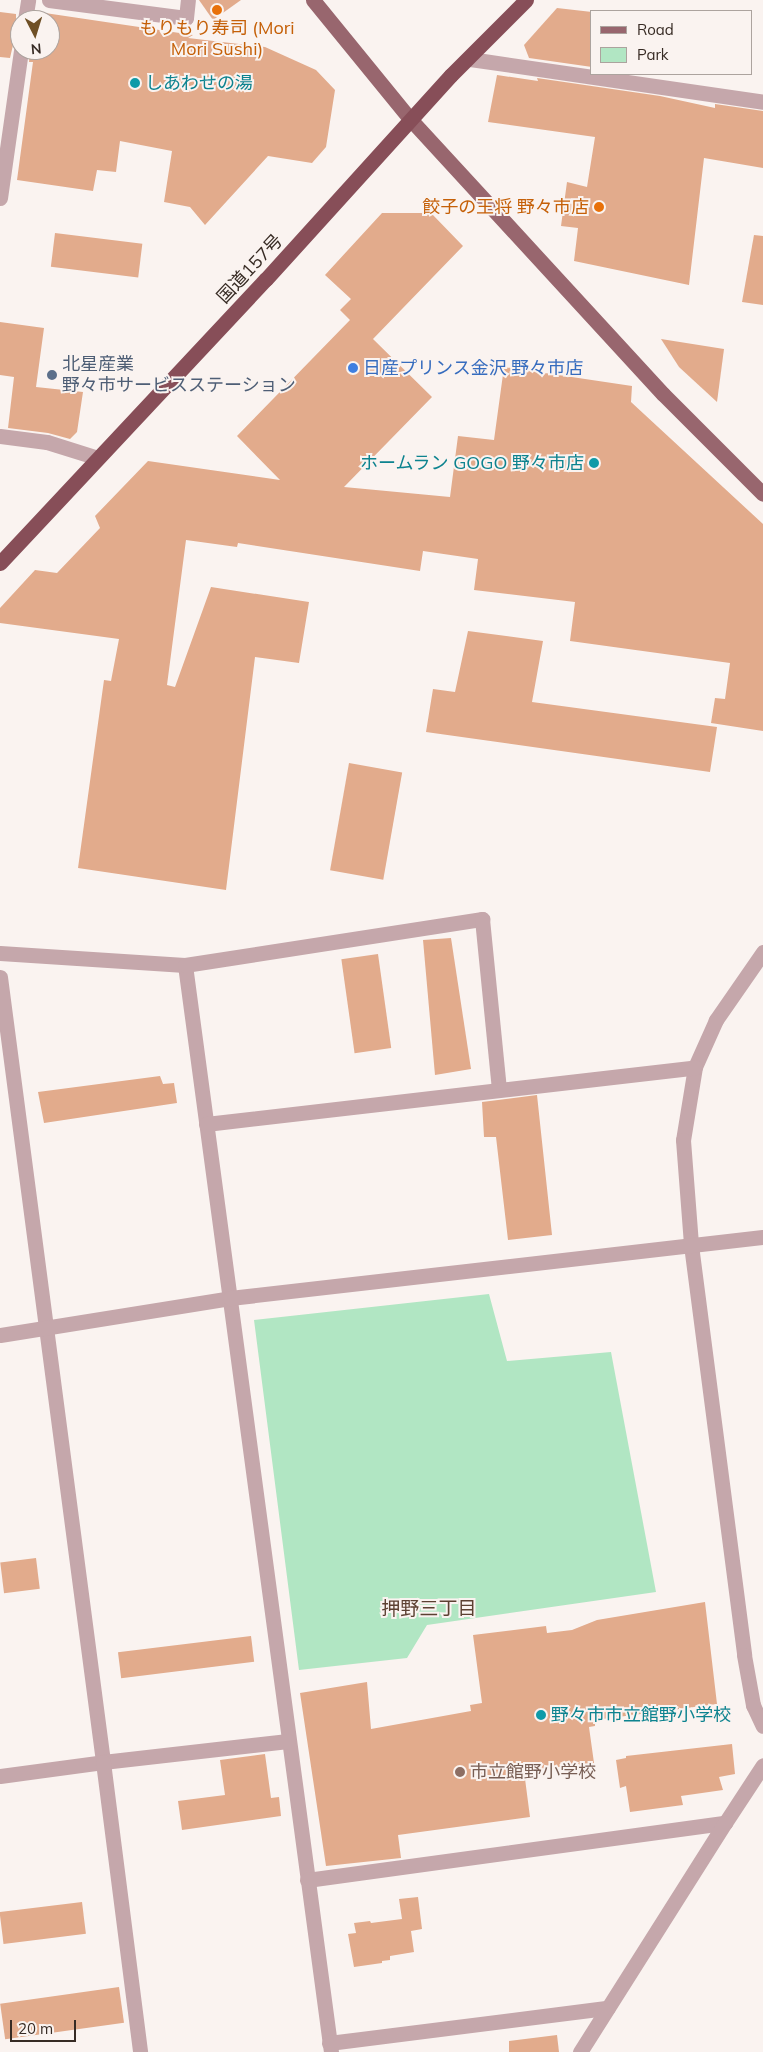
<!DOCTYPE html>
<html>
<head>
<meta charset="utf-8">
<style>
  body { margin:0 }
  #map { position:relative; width:763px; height:2052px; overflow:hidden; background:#faf3f0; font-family:Mulish,"Noto Sans JP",sans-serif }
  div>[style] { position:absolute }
  .green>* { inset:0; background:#b1e6c3 }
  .building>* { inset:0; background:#e2ab8c; transform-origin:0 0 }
  .minor>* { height:15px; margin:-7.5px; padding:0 7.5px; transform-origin:7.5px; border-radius:7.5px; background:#c5a7ab }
  .major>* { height:15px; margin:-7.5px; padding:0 7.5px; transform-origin:7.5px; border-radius:7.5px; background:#98666e }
  .highway>* { height:15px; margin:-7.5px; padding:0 7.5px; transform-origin:7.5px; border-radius:7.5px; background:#874e58 }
  .dots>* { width:14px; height:14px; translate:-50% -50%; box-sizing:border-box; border:2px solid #faf3f0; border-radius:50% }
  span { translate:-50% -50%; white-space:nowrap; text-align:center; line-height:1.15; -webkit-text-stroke:4px #faf3f0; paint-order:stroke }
  .food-label { font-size:18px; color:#c56008 }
  .right { translate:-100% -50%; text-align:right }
  .culture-label { font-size:18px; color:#0d838f }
  .left { translate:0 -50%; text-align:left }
  .street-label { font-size:18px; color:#372b24 }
  .service-label { font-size:18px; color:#4e5e75 }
  .shop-label { font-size:18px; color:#366cbe }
  .education-label { font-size:18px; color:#785e54 }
  .neighbourhood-label { font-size:19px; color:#5c4132 }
  .legend { position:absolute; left:590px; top:10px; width:162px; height:65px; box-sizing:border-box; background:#faf3f0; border:1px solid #aca39e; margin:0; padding:6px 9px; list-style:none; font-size:15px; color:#372b24 }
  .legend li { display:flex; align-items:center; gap:10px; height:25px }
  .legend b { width:25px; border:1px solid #aca39e }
  .north { position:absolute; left:10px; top:10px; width:50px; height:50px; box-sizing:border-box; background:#faf3f0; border:1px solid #aca39e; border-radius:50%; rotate:175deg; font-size:14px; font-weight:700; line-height:20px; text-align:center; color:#372b24 }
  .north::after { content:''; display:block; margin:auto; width:18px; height:22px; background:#6f5026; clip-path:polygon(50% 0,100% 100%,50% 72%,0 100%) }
  .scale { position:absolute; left:10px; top:2020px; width:66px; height:22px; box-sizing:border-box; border:2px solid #372b24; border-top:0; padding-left:6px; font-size:15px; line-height:18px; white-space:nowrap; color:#372b24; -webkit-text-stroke:4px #faf3f0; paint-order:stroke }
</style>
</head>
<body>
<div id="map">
  <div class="green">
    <i style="clip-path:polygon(489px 1294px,507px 1361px,611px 1352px,656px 1592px,427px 1625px,407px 1658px,299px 1670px,254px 1320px)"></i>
  </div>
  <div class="building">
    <i style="clip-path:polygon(199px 0,241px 0,213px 20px)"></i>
    <i style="clip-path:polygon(557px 8px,592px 12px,592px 67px,529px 58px,524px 45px)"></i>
    <i style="clip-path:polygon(0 12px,16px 14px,16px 23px,20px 28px,20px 41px,13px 45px,10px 58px,0 57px)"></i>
    <i style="clip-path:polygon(45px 13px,193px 35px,188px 38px,265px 47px,316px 70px,335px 90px,326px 147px,312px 163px,268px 156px,205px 225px,190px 207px,164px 202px,172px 151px,120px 141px,116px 172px,97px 170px,93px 191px,17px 180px,33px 62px,29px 62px,30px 50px,50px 50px,50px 20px,34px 20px,35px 16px,44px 18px)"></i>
    <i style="clip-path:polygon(497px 75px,538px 81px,537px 78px,660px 96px,715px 108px,715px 104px,763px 111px,763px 168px,704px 158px,689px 285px,574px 261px,578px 228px,561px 226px,567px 182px,587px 187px,595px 137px,488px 122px)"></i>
    <i style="clip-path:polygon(382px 213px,431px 213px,463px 246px,373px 339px,432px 397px,344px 487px,450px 497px,458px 436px,494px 440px,504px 367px,632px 386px,631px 402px,763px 524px,763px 731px,711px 723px,715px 698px,725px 699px,730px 663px,570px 641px,575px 602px,474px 590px,478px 559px,423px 551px,420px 571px,238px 543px,237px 547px,186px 540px,167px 685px,175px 687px,211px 587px,309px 602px,299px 663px,255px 657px,226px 890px,78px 868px,104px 680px,111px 681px,119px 639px,0 623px,0 608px,35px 570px,57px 573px,100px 528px,95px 516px,148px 461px,280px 480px,237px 436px,350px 320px,340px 310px,351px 299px,325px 275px)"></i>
    <i style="left:55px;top:233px;width:88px;height:34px;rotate:7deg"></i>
    <i style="clip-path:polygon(754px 235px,763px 236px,763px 305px,742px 302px)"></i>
    <i style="clip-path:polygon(0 322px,44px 328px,36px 387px,83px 392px,77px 432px,70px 439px,48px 433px,8px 428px,14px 377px,0 375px)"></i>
    <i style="clip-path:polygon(661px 339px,724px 349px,717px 402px,679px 367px)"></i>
    <i style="clip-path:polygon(468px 631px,543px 641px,532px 702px,717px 727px,710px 772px,426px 732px,433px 689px,455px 692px)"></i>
    <i style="left:349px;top:763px;width:54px;height:109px;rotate:10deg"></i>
    <i style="clip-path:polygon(451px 938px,471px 1069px,435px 1075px,423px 940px)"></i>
    <i style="left:378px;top:954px;width:95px;height:37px;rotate:82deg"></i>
    <i style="clip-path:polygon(160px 1076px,163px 1084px,174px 1083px,177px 1103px,44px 1123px,38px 1092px)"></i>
    <i style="clip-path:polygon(537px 1095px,552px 1235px,508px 1240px,496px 1137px,484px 1137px,482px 1102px)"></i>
    <i style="left:36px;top:1558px;width:31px;height:36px;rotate:83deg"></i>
    <i style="clip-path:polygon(705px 1602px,717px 1704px,595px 1720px,595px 1726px,589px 1727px,594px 1763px,524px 1771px,530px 1817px,398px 1835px,401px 1858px,326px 1866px,300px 1693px,367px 1682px,371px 1729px,471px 1711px,470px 1705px,482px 1703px,473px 1635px,546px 1626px,547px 1633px,572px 1630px,597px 1620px)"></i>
    <i style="left:251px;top:1636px;width:26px;height:134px;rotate:83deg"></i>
    <i style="clip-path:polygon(732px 1744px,735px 1774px,719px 1777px,723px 1790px,681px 1796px,683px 1805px,630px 1812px,626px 1786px,620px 1788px,616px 1760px,626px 1758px,626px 1756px)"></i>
    <i style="clip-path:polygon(265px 1754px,271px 1798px,279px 1797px,281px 1816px,182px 1830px,178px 1801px,225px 1795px,220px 1760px)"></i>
    <i style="clip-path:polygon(418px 1897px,422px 1929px,411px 1931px,414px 1952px,390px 1956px,390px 1960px,382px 1961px,382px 1963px,354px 1967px,348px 1934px,356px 1933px,354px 1923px,370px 1921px,371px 1923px,402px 1919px,399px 1899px)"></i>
    <i style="left:82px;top:1902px;width:32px;height:83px;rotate:83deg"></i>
    <i style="left:119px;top:1987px;width:36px;height:120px;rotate:82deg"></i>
    <i style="clip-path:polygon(557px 2035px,559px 2052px,509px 2052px,509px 2041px)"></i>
  </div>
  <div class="minor">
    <i style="left:49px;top:0;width:138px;rotate:7.5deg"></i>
    <i style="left:186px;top:18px;width:18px;rotate:-84deg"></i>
    <i style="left:25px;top:20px;width:20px;rotate:-81deg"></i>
    <i style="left:470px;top:59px;width:296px;rotate:8.3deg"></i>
    <i style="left:0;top:198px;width:149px;rotate:-81.9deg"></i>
    <i style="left:0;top:436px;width:47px;rotate:7.3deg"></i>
    <i style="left:47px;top:442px;width:53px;rotate:17.4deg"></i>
    <i style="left:763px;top:952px;width:83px;rotate:124.7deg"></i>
    <i style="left:716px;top:1020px;width:51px;rotate:114.1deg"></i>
    <i style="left:695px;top:1067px;width:74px;rotate:99.3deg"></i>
    <i style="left:683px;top:1140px;width:105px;rotate:85.6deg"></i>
    <i style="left:691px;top:1245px;width:413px;rotate:82.6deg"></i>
    <i style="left:744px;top:1655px;width:51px;rotate:79.8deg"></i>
    <i style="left:753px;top:1705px;width:23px;rotate:65deg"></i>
    <i style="left:0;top:953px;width:185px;rotate:3.7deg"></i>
    <i style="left:185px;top:965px;width:1097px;rotate:82.35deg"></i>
    <i style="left:185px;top:965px;width:301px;rotate:-8.8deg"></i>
    <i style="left:482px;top:919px;width:170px;rotate:84.3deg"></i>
    <i style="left:0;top:977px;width:792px;rotate:82.52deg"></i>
    <i style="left:103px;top:1762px;width:186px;rotate:-6.5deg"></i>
    <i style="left:206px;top:1124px;width:492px;rotate:-6.6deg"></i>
    <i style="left:0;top:1335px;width:233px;rotate:-9.1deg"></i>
    <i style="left:230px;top:1298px;width:536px;rotate:-6.53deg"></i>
    <i style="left:0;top:1776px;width:104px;rotate:-7.7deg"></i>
    <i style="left:103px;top:1762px;width:292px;rotate:82.7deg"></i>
    <i style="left:307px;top:1880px;width:422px;rotate:-7.8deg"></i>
    <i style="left:725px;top:1823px;width:69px;rotate:-56.8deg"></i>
    <i style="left:329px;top:2043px;width:281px;rotate:-7.2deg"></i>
    <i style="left:580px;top:2052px;width:271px;rotate:-57.7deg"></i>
  </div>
  <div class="major">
    <i style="left:313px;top:0;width:155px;rotate:50.8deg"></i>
    <i style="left:411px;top:120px;width:372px;rotate:47.4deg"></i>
    <i style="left:663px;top:394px;width:141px;rotate:45deg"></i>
  </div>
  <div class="highway">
    <i style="left:0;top:563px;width:389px;rotate:-46.9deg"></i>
    <i style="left:266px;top:279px;width:275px;rotate:-47.8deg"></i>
    <i style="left:451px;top:75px;width:106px;rotate:-45deg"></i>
  </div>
  <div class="dots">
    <i style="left:217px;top:10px;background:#e8710a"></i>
    <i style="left:135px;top:83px;background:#0f9aa8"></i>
    <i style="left:599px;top:207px;background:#e8710a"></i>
    <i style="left:353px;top:368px;background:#3f7fe0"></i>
    <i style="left:52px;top:375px;background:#5c6f8a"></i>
    <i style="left:594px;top:463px;background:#0f9aa8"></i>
    <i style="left:541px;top:1715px;background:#0f9aa8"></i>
    <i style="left:460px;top:1772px;background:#8d6e63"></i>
  </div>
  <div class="food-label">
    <span style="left:217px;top:39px">もりもり寿司 (Mori<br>Mori Sushi)</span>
    <span class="right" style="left:589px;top:207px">餃子の王将 野々市店</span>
  </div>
  <div class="culture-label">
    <span class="left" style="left:145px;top:83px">しあわせの湯</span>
    <span class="right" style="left:584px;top:463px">ホームラン GOGO 野々市店</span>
    <span class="left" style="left:551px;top:1715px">野々市市立館野小学校</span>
  </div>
  <div class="street-label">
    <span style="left:250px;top:269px;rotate:-47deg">国道157号</span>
  </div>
  <div class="service-label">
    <span class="left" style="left:62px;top:375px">北星産業<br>野々市サービスステーション</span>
  </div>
  <div class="shop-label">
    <span class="left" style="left:363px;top:368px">日産プリンス金沢 野々市店</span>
  </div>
  <div class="education-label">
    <span class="left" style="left:470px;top:1772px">市立館野小学校</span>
  </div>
  <div class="neighbourhood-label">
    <span style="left:429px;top:1609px">押野三丁目</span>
  </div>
  <ul class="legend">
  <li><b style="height:6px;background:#98666e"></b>Road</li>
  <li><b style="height:14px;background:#b1e6c3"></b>Park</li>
  </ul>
  <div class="north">N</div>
  <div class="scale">20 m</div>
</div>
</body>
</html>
